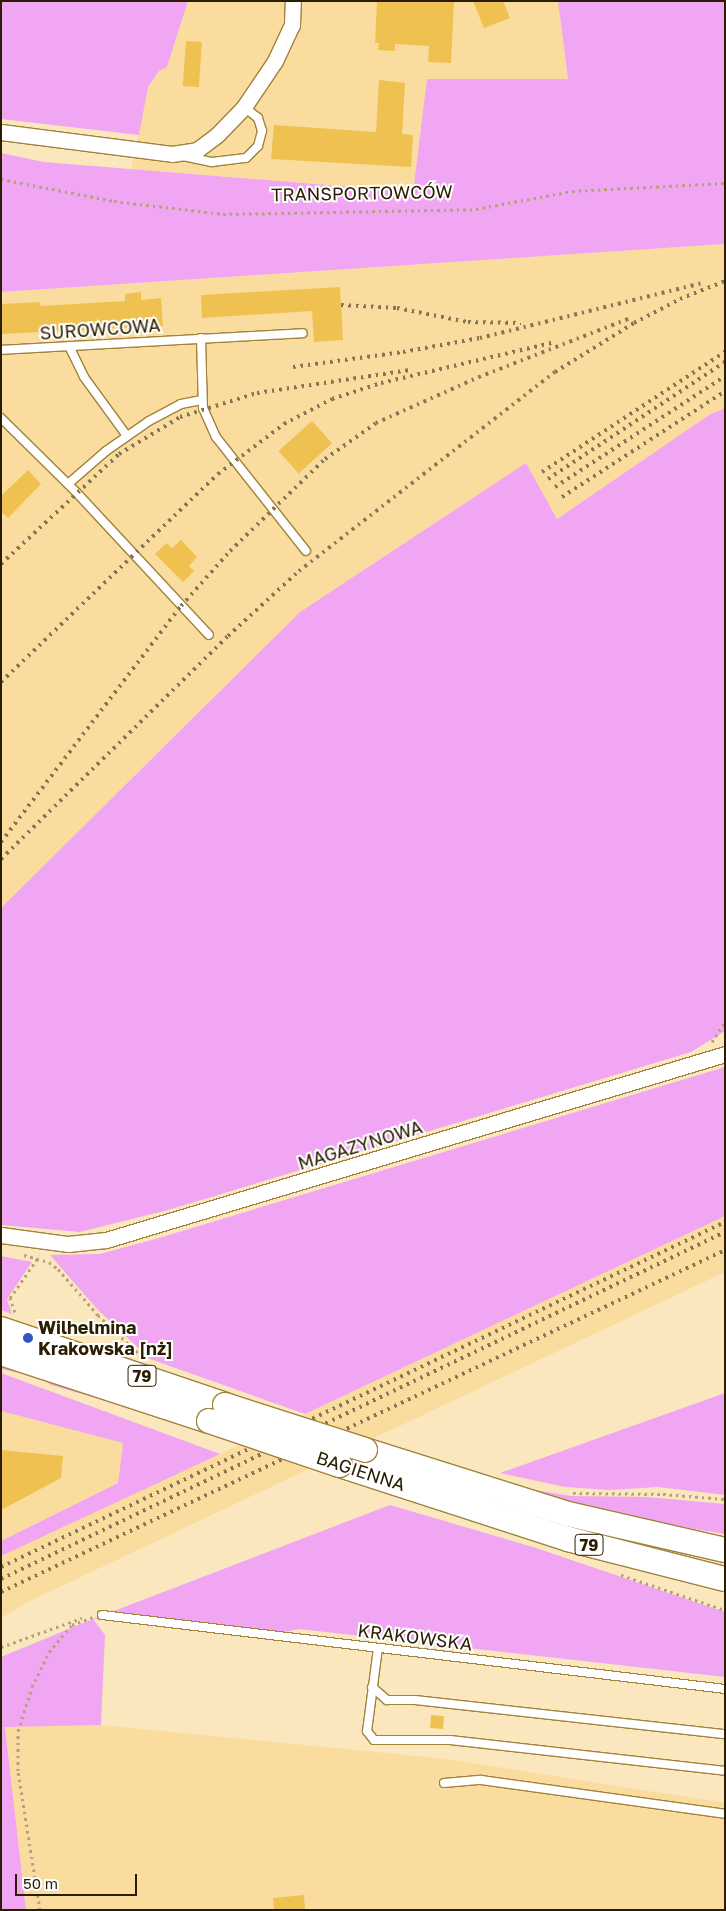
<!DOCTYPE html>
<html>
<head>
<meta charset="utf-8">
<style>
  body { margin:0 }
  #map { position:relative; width:726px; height:1911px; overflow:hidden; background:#fae7bd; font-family:"Golos Text",sans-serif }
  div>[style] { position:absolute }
  .built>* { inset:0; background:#fadd9e }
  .green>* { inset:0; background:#f0a6f2 }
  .building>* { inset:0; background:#efc151; transform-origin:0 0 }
  .path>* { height:3px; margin-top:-1.5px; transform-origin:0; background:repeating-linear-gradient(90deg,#b3a27d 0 2.5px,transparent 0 6.5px) }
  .roads { filter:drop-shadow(1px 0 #a1823b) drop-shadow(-1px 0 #a1823b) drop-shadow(0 1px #a1823b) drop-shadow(0 -1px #a1823b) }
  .service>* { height:8px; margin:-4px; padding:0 4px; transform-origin:4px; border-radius:4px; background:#fff }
  .minor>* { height:15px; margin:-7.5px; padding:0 7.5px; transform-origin:7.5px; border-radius:7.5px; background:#fff }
  .primary>* { height:24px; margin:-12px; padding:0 12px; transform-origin:12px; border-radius:12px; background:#fff }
  .rail>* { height:4px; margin-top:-2px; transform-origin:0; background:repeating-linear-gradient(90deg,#857553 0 2.5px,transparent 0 7.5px) }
  .bridges { filter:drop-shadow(1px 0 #a1823b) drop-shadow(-1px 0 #a1823b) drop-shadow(0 1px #a1823b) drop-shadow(0 -1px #a1823b) }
  .primary-bridge>* { height:24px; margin:-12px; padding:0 12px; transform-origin:12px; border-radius:12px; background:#fff }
  .dots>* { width:14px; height:14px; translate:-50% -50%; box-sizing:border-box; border:2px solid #fff; border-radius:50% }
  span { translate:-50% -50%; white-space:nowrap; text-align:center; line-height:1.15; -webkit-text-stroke:4px #fff; paint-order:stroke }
  .shield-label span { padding:1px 4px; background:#fff; border:1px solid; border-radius:4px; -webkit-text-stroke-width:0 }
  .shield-label { font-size:16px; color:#2a1d00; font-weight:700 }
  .street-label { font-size:18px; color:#2a1d00 }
  .poi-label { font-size:18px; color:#2a1d00; font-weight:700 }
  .left { translate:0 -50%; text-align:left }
  .frame { position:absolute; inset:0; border:2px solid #2a1d00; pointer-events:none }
  .scale { position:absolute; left:15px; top:1874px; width:122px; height:22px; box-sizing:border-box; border:2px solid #2a1d00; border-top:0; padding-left:6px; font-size:15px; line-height:18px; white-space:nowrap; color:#2a1d00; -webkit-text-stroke:4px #fff; paint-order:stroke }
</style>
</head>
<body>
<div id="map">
  <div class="built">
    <i style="clip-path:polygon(188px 1px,558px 1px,568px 79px,427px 79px,413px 192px,131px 169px,148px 87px,159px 71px,167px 67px)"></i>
    <i style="clip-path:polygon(725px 244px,725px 408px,709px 415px,557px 519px,526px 463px,300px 612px,1px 908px,1px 292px)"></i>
    <i style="clip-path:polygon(725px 1216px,725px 1272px,30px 1601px,1px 1618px,1px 1550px,220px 1454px)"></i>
    <i style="clip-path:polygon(1px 1411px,123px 1443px,118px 1483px,1px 1541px)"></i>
    <i style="clip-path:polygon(101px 1725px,446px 1759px,725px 1803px,725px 1910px,26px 1910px,5px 1726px)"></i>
  </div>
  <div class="green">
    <i style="clip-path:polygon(1px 1px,188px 1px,167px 67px,159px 71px,148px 87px,139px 135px,1px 119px)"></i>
    <i style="clip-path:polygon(558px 1px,725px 1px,725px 244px,1px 292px,1px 153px,44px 162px,413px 192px,427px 79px,568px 79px)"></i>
    <i style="clip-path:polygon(725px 408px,725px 1031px,691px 1052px,168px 1210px,80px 1232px,1px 1225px,1px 908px,300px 612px,526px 463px,557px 519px,709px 415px)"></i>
    <i style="clip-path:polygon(725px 1067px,725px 1216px,305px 1414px,150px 1359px,97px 1309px,50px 1255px,100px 1254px,159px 1238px)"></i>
    <i style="clip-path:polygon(1px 1256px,32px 1262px,7px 1299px,12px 1314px,1px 1310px)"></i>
    <i style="clip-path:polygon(1px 1362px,148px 1413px,51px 1385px,39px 1377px,1px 1369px)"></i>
    <i style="clip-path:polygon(1px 1373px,220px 1454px,1px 1556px,1px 1541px,118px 1483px,123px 1443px,1px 1411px)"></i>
    <i style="clip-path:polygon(725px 1393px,725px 1495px,658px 1487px,610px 1490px,565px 1487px,500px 1473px)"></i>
    <i style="clip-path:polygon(535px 1490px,571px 1496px,647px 1497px,725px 1504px,725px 1534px,657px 1523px,534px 1495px)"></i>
    <i style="clip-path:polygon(390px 1505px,533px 1547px,725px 1612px,725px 1677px,299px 1629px,285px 1632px,190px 1622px,93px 1619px,105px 1635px,101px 1725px,5px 1727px,26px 1910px,1px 1910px,1px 1657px,93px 1619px)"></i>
  </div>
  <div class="building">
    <i style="clip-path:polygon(377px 1px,454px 1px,451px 63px,428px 62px,429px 46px,395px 44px,395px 51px,378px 50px,379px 43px,375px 43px)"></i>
    <i style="clip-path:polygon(473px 1px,503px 1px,510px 18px,484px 28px)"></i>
    <i style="left:186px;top:41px;width:16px;height:45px;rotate:4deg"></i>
    <i style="clip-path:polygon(379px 80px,405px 83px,402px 134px,413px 135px,411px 167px,271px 159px,274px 125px,376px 132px)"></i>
    <i style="clip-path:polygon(340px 287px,343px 340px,314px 342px,312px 311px,202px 318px,201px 295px)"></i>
    <i style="clip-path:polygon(141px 292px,141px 300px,161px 298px,163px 326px,1px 334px,1px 304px,40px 302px,40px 306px,125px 301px,125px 294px)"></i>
    <i style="left:312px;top:421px;width:30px;height:45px;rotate:48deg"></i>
    <i style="clip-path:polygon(28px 470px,41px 484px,8px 518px,1px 511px,1px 496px)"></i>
    <i style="clip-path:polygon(181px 540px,197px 557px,189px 566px,194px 571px,183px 582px,155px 554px,167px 543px,172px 548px)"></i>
    <i style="clip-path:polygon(1px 1450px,63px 1456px,61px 1478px,1px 1510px)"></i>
    <i style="left:431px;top:1715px;width:13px;height:13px;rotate:4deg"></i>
    <i style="clip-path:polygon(304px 1895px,305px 1910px,274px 1910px,273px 1898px)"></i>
  </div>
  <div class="path">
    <i style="left:1px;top:179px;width:115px;rotate:11deg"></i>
    <i style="left:114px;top:201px;width:110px;rotate:6.8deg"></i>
    <i style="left:223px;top:214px;width:253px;rotate:-1.1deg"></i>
    <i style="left:476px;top:209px;width:98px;rotate:-10.6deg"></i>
    <i style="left:572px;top:191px;width:153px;rotate:-3deg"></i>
    <i style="left:712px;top:1042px;width:25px;rotate:-58deg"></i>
    <i style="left:24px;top:1255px;width:26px;rotate:16deg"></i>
    <i style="left:49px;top:1262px;width:11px;rotate:38deg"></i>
    <i style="left:58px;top:1269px;width:61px;rotate:49deg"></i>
    <i style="left:98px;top:1315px;width:55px;rotate:43.5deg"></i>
    <i style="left:15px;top:1312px;width:15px;rotate:-110deg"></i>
    <i style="left:10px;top:1298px;width:52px;rotate:-55.1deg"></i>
    <i style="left:573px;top:1493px;width:90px;rotate:0.6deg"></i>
    <i style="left:663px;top:1494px;width:62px;rotate:4.6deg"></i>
    <i style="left:621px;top:1575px;width:110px;rotate:18.6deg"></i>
    <i style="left:1px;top:1647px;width:86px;rotate:-19.7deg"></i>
    <i style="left:40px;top:1910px;width:141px;rotate:-99deg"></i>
    <i style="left:18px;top:1771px;width:40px;rotate:-90deg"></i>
    <i style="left:18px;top:1731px;width:46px;rotate:-72.3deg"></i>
    <i style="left:32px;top:1687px;width:39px;rotate:-64deg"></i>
    <i style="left:49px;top:1652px;width:35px;rotate:-50deg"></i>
    <i style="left:72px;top:1625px;width:22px;rotate:-21deg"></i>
  </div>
  <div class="roads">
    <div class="service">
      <i style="left:183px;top:156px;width:30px;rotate:12deg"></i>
      <i style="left:212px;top:162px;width:34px;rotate:-7deg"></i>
      <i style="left:246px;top:158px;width:17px;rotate:-45deg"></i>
      <i style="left:258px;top:146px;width:16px;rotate:-75deg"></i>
      <i style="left:262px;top:131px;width:14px;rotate:-107deg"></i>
      <i style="left:258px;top:118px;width:18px;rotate:-142deg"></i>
      <i style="left:201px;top:338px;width:70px;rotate:88.4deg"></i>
      <i style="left:203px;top:408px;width:32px;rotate:66deg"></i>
      <i style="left:216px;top:437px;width:145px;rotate:51.7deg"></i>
      <i style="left:69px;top:346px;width:34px;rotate:64deg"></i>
      <i style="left:84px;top:377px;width:73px;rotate:53.9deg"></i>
      <i style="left:1px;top:350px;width:302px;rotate:-3.2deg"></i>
      <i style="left:1px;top:418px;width:105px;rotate:44.6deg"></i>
      <i style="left:76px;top:492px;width:195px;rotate:47.1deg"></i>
      <i style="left:68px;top:484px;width:50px;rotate:-41deg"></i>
      <i style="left:106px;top:451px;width:52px;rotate:-34.9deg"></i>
      <i style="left:149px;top:421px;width:36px;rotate:-28deg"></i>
      <i style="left:181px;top:404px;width:21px;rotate:-11deg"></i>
      <i style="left:102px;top:1615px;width:627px;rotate:6.77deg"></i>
      <i style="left:378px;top:1648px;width:84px;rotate:97.5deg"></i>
      <i style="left:367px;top:1731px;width:11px;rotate:52deg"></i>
      <i style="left:374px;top:1740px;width:76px"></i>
      <i style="left:450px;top:1740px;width:277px;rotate:6.4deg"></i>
      <i style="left:372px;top:1687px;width:20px;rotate:41deg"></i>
      <i style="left:387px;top:1700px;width:28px"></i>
      <i style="left:415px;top:1700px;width:312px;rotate:6.3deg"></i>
      <i style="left:444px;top:1783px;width:37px;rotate:-5deg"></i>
      <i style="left:481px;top:1780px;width:246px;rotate:7.9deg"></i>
    </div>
    <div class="minor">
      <i style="left:1px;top:132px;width:172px;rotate:7.3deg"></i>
      <i style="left:172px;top:154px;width:25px;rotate:-9deg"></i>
      <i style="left:197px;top:150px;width:25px;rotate:-37deg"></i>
      <i style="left:217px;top:135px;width:39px;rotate:-46deg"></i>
      <i style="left:244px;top:107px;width:55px;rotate:-56deg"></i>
      <i style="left:275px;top:61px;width:40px;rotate:-65deg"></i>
      <i style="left:292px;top:25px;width:24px;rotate:-88deg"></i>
      <i style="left:1px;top:1235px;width:68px;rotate:7.7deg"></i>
      <i style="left:68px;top:1244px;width:38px;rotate:-6deg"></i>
      <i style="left:106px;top:1240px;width:646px;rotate:-16.72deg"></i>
    </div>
    <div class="primary">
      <i style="left:1px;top:1329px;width:237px;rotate:18.7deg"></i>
      <i style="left:1px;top:1353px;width:219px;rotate:18.1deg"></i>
      <i style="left:365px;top:1450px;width:213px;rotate:17.5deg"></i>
      <i style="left:568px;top:1514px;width:161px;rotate:12.9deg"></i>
      <i style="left:340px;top:1465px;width:240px;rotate:18deg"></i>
      <i style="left:568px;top:1539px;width:162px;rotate:14.3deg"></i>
    </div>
  </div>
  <div class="rail">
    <i style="left:341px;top:305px;width:56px;rotate:3.1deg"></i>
    <i style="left:397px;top:308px;width:72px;rotate:11.2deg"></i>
    <i style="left:468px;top:322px;width:53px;rotate:1.1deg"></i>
    <i style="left:293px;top:367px;width:111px;rotate:-7.8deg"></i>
    <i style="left:403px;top:352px;width:78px;rotate:-10.3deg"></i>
    <i style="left:480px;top:338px;width:230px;rotate:-13.9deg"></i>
    <i style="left:542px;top:472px;width:219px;rotate:-33.3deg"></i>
    <i style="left:548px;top:479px;width:212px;rotate:-33.5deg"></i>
    <i style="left:555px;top:487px;width:203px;rotate:-33.1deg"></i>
    <i style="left:562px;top:497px;width:194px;rotate:-33deg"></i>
    <i style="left:1px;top:564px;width:161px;rotate:-43deg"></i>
    <i style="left:119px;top:454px;width:71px;rotate:-31.2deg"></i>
    <i style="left:180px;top:417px;width:81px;rotate:-17.3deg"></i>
    <i style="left:257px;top:393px;width:155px;rotate:-8.5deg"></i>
    <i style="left:1px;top:682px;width:301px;rotate:-43.8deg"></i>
    <i style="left:218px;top:474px;width:83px;rotate:-37.1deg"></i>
    <i style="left:284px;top:424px;width:54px;rotate:-27.5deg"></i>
    <i style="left:332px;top:399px;width:52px;rotate:-18.1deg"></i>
    <i style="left:381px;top:383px;width:175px;rotate:-13.2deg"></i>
    <i style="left:1px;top:842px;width:297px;rotate:-52.7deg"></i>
    <i style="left:181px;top:606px;width:74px;rotate:-48.3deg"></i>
    <i style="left:230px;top:551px;width:132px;rotate:-44.1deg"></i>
    <i style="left:325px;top:459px;width:62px;rotate:-35.2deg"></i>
    <i style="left:376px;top:423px;width:113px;rotate:-24.1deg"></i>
    <i style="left:479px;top:377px;width:165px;rotate:-21.3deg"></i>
    <i style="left:1px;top:859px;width:318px;rotate:-44.5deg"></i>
    <i style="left:228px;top:636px;width:96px;rotate:-42.5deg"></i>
    <i style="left:299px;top:571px;width:324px;rotate:-37.9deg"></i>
    <i style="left:555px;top:372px;width:93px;rotate:-31.8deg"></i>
    <i style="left:634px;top:323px;width:52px;rotate:-27.6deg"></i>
    <i style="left:680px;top:299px;width:48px;rotate:-21.8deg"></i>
    <i style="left:1px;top:1567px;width:802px;rotate:-25.48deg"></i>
    <i style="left:1px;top:1579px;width:803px;rotate:-25.61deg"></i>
    <i style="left:1px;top:1592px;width:801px;rotate:-25.28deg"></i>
  </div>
  <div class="bridges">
    <div class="primary-bridge">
      <i style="left:225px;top:1405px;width:147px;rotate:17.8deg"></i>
      <i style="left:209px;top:1421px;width:138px;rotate:18.6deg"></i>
    </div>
  </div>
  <div class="dots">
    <i style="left:28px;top:1338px;background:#3155c5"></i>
  </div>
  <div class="shield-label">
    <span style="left:142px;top:1376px">79</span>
    <span style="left:589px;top:1545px">79</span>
  </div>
  <div class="street-label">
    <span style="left:362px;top:193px;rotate:-1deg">TRANSPORTOWCÓW</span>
    <span style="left:100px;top:329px;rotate:-4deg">SUROWCOWA</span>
    <span style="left:360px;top:1145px;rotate:-17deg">MAGAZYNOWA</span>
    <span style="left:361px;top:1471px;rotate:18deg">BAGIENNA</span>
    <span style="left:415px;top:1637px;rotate:7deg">KRAKOWSKA</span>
  </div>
  <div class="poi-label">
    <span class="left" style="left:38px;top:1338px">Wilhelmina<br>Krakowska [nż]</span>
  </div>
  <div class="frame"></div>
  <div class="scale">50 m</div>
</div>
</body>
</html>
